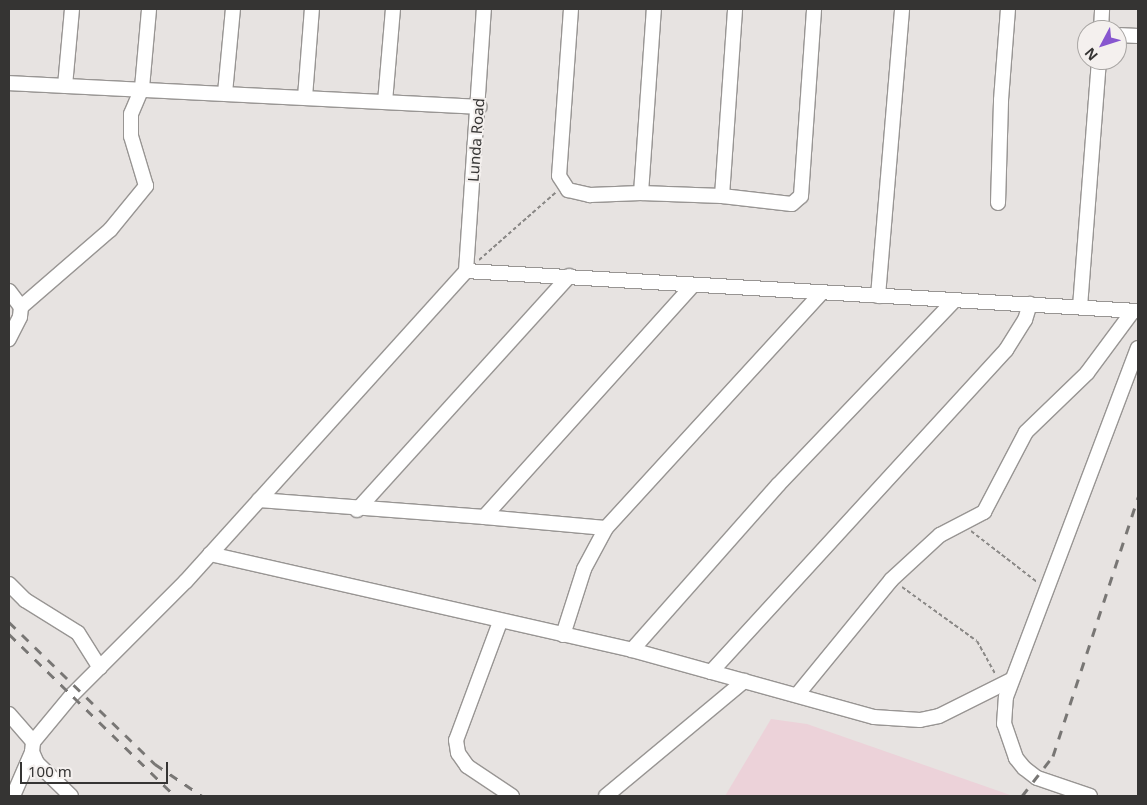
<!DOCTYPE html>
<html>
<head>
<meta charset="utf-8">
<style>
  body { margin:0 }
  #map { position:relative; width:1147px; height:805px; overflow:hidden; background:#e7e3e1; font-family:"Noto Sans",sans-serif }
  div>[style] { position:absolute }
  .industrial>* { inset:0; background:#ecd2d9 }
  .path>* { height:2px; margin-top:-1px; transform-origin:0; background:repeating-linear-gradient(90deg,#8a8886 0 4px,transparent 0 6.5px) }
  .roads { filter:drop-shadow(1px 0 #989593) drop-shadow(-1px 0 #989593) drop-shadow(0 1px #989593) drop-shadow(0 -1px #989593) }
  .minor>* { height:14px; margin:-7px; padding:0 7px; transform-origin:7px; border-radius:7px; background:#fff }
  .rail>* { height:3px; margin-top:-1.5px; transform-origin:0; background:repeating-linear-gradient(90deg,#787674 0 9px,transparent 0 18px) }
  span { translate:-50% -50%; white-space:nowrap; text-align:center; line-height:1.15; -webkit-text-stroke:4px #f4f0ee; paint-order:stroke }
  .street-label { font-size:15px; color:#353433 }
  .frame { position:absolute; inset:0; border:10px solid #353433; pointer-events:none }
  .north { position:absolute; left:1077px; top:20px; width:50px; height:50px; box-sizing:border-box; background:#f4f0ee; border:1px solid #a8a5a3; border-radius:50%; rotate:230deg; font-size:14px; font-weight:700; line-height:20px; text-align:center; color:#353433 }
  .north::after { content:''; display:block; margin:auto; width:18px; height:22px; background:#8756cf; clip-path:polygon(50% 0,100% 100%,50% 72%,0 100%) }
  .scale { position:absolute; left:20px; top:762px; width:148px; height:22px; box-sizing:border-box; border:2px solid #353433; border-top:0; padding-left:6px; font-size:15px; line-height:18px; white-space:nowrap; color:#353433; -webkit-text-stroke:4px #f4f0ee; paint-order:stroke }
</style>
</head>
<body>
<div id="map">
  <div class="industrial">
    <i style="clip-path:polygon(771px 719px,807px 724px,1013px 796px,725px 796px)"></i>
  </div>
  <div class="path">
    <i style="left:479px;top:260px;width:103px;rotate:-41.4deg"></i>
    <i style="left:971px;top:531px;width:83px;rotate:37.7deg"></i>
    <i style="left:902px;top:587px;width:92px;rotate:35.8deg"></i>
    <i style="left:977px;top:641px;width:38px;rotate:61deg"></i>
  </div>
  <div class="roads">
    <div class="minor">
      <i style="left:571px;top:9px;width:167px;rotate:94.1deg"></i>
      <i style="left:559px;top:176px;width:17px;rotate:57deg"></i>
      <i style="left:568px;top:190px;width:23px;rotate:13deg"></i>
      <i style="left:590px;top:195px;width:51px;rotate:-2.2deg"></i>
      <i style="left:641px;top:193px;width:81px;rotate:2.1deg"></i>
      <i style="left:722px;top:196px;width:70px;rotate:6.5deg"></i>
      <i style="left:792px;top:204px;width:12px;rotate:-42deg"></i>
      <i style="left:801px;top:196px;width:187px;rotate:-86deg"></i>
      <i style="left:1101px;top:30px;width:21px;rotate:-87deg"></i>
      <i style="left:1117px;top:35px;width:21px;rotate:3deg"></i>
      <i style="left:9px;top:83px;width:471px;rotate:2.9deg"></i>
      <i style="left:65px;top:86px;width:77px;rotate:-84.8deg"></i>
      <i style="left:225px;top:93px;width:84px;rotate:-84.6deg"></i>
      <i style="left:305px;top:97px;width:88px;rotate:-85.5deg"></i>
      <i style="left:385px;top:102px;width:93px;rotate:-85.1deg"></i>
      <i style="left:641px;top:193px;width:184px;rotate:-86deg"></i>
      <i style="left:722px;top:196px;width:187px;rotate:-86deg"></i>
      <i style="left:998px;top:203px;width:103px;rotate:-88.3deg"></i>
      <i style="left:1001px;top:100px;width:91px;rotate:-85.6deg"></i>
      <i style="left:466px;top:271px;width:673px;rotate:3.41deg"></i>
      <i style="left:466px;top:271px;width:263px;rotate:-86.1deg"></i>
      <i style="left:693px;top:285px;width:312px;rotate:132deg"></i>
      <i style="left:484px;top:517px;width:122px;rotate:5.2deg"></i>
      <i style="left:606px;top:528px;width:319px;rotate:-47.5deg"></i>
      <i style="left:9px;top:291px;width:20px;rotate:53deg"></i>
      <i style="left:21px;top:307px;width:10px;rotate:96deg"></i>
      <i style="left:20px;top:317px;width:25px;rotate:117deg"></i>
      <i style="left:878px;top:296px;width:288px;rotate:-85.2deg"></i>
      <i style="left:21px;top:307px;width:118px;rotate:-40.9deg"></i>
      <i style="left:110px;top:230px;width:57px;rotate:-50.7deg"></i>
      <i style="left:146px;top:186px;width:52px;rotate:-106.7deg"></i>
      <i style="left:131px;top:136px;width:22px;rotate:-90deg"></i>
      <i style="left:131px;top:114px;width:28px;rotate:-67deg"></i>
      <i style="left:142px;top:88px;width:79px;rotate:-84.9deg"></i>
      <i style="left:1080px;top:307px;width:248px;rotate:-85.6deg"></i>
      <i style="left:259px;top:500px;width:226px;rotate:4.3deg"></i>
      <i style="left:357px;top:510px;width:316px;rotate:-47.8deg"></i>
      <i style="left:210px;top:554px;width:433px;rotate:12.8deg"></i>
      <i style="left:632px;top:650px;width:251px;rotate:15.5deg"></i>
      <i style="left:874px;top:717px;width:46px;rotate:3.7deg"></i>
      <i style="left:920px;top:720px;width:19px;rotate:-12deg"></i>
      <i style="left:939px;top:716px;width:80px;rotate:-26.6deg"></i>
      <i style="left:9px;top:584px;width:23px;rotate:45deg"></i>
      <i style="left:25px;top:600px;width:62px;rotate:31.9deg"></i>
      <i style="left:78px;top:633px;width:41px;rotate:57.8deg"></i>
      <i style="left:500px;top:622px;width:126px;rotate:110.4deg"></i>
      <i style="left:456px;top:740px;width:13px;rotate:81deg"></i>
      <i style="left:458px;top:753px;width:16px;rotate:55deg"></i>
      <i style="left:467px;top:766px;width:54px;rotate:33.7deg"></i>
      <i style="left:563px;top:635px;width:69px;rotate:-72.3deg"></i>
      <i style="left:584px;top:569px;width:47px;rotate:-61.8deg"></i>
      <i style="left:632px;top:650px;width:220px;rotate:-48.5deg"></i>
      <i style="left:778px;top:485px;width:256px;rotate:-46.3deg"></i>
      <i style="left:711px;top:672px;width:437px;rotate:-47.5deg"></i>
      <i style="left:1006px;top:350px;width:36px;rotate:-58deg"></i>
      <i style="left:1025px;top:320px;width:17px;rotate:-73deg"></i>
      <i style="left:797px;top:695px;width:149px;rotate:-50.7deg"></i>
      <i style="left:891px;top:580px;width:67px;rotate:-42.6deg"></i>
      <i style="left:940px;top:535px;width:50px;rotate:-27.6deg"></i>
      <i style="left:984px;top:512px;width:90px;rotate:-62.3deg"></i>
      <i style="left:1026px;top:432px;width:85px;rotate:-44deg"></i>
      <i style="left:1087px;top:373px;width:77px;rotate:-53.4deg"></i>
      <i style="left:9px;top:714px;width:37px;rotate:49deg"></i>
      <i style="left:13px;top:796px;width:48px;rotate:-66.6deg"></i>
      <i style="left:71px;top:796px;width:47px;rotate:-135.9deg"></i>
      <i style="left:37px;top:763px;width:12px;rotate:-114deg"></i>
      <i style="left:32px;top:752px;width:10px;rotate:-84deg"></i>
      <i style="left:33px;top:742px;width:61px;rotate:-50.3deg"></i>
      <i style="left:72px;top:695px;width:161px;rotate:-45deg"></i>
      <i style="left:186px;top:581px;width:418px;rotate:-47.9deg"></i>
      <i style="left:606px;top:796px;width:180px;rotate:-39.8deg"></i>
      <i style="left:1090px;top:796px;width:56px;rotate:-161.2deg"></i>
      <i style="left:1037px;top:778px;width:16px;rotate:-142deg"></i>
      <i style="left:1024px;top:768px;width:13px;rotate:-129deg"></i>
      <i style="left:1016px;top:758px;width:36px;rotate:-109deg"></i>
      <i style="left:1004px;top:724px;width:27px;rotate:-86deg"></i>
      <i style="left:1006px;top:697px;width:373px;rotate:-69.3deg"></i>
    </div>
  </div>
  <div class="rail">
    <i style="left:9px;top:622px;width:204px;rotate:44.2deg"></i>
    <i style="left:155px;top:764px;width:57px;rotate:34.2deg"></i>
    <i style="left:9px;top:634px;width:232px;rotate:44.3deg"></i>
    <i style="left:1022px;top:796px;width:51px;rotate:-52.2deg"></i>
    <i style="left:1053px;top:756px;width:273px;rotate:-71.8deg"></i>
  </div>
  <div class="street-label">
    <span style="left:476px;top:140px;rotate:-86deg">Lunda Road</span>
  </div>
  <div class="frame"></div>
  <div class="north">N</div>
  <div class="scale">100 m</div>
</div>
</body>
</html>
